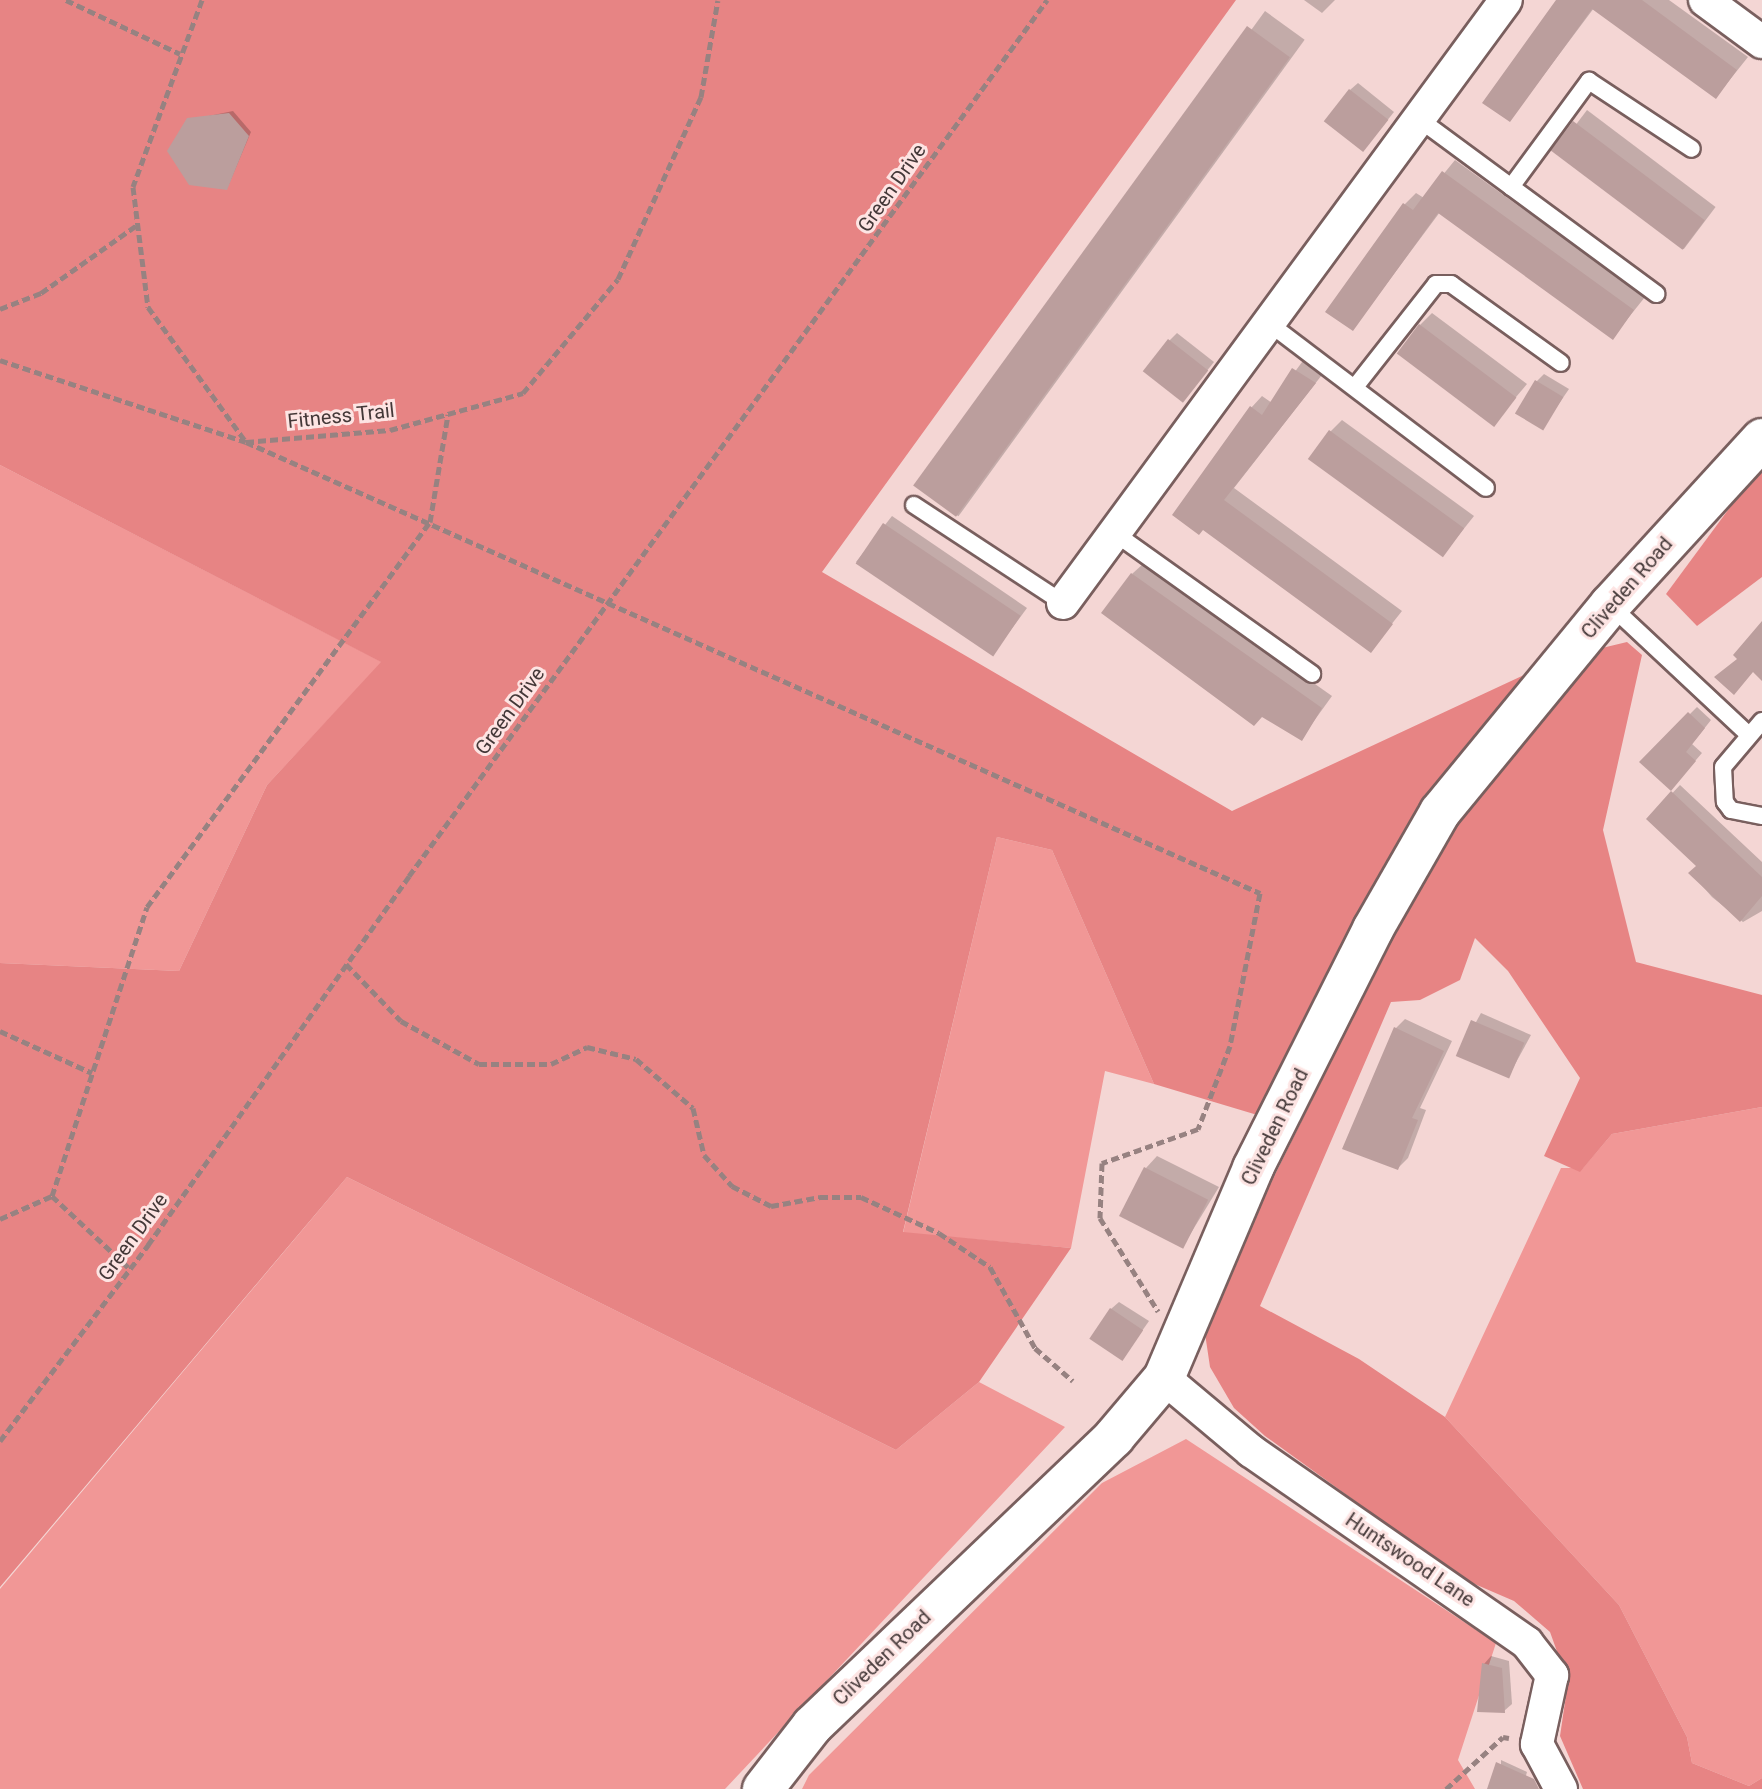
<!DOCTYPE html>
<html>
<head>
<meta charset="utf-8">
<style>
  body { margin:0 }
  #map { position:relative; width:1762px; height:1789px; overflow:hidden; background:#f4d6d4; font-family:Roboto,sans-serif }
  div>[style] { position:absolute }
  .green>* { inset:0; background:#f19796 }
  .forest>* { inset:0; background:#e78484 }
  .shadow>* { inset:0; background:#0003; transform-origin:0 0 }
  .building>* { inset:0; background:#bb9e9d; transform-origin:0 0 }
  .path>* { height:5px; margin-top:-2.5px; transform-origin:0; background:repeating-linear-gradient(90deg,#978281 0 8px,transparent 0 12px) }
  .roads { filter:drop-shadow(2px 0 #795f5e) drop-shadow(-2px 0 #795f5e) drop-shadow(0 2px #795f5e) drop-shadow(0 -2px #795f5e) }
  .service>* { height:16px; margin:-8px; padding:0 8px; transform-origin:8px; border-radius:8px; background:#fff }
  .minor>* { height:32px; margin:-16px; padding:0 16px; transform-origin:16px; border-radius:16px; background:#fff }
  .tertiary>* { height:40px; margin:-20px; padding:0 20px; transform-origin:20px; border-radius:20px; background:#fff }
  span { translate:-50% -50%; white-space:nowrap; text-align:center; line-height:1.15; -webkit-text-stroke:6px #fde4e3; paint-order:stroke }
  .street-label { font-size:20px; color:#443838 }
</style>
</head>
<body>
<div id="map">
  <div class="green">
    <i style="clip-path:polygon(0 465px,382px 662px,267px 785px,179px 971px,0 963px)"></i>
    <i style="clip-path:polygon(997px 837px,1052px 850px,1154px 1084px,1105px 1071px,1071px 1248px,903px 1233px)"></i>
    <i style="clip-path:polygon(1762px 1107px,1762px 1778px,1749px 1786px,1692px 1763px,1687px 1737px,1619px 1605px,1445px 1417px,1561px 1168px,1583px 1168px,1612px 1134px)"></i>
    <i style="clip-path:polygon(347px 1177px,896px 1450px,979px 1382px,1065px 1427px,725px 1789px,0 1789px,0 1589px)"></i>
    <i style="clip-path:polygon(1186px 1439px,1496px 1643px,1458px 1760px,1475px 1789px,802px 1789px,809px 1775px,1102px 1483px)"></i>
  </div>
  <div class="forest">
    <i style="clip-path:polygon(0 0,1236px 0,822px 572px,1232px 811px,1524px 675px,1419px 811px,1264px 1117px,1154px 1084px,1052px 850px,997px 837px,903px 1232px,1071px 1248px,979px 1382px,896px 1450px,347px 1177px,0 1587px,0 963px,179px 971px,267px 785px,381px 662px,0 465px)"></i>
    <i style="clip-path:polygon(1762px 464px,1762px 577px,1697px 626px,1666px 594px)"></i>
    <i style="clip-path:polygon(1627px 642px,1642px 655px,1603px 830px,1636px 962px,1762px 995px,1762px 1107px,1612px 1134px,1580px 1172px,1544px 1156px,1580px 1078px,1508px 971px,1475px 938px,1460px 980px,1420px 1000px,1391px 1002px,1260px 1306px,1359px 1359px,1445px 1417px,1619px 1605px,1687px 1737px,1692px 1763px,1749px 1786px,1762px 1778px,1762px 1789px,1583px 1789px,1560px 1736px,1568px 1682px,1550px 1632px,1514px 1601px,1463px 1579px,1265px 1436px,1234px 1408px,1210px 1367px,1203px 1320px,1447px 827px,1602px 648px)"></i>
  </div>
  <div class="shadow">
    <i style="clip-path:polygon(1304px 0,1335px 0,1322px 13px)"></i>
    <i style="clip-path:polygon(1562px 0,1669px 0,1748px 57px,1716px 97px,1594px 8px,1510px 120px)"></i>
    <i style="left:1265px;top:11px;width:49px;height:589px;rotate:36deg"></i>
    <i style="clip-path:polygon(1358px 83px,1394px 112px,1370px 142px,1350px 90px)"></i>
    <i style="left:1587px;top:110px;width:161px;height:53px;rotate:37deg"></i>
    <i style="clip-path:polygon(233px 111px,251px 132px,229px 184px,189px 120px)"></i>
    <i style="clip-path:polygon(1455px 160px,1645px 297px,1613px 337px,1440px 212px,1353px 329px,1405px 204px,1416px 193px,1424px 198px)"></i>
    <i style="clip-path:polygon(1432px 313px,1527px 384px,1494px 423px,1420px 325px)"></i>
    <i style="clip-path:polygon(1177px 333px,1214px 362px,1190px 392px,1169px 341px)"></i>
    <i style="clip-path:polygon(1305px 358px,1325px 371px,1234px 488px,1402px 611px,1371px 650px,1203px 528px,1251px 408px,1262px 396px,1272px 403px)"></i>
    <i style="clip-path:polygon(1544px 374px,1569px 389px,1543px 427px,1537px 381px)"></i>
    <i style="clip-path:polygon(1342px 420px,1474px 516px,1443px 555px,1330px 432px)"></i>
    <i style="clip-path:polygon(892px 516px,1027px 608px,999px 646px,856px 562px)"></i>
    <i style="clip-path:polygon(1144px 563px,1332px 696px,1301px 739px,1132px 574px)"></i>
    <i style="clip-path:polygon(1697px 707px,1711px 720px,1692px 744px,1702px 753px,1671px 789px,1642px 762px)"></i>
    <i style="clip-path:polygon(1680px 785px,1762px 862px,1762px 911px,1743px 922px,1712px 897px,1691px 873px,1699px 865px,1648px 819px)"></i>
    <i style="clip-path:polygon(1481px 1013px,1531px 1035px,1508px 1077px,1458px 1055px)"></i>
    <i style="clip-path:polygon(1405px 1019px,1452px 1041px,1420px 1108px,1426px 1110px,1408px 1158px,1398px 1168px,1396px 1028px)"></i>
    <i style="clip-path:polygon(1157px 1156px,1219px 1187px,1183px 1246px,1146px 1168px)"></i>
    <i style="clip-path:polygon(1119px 1302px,1149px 1321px,1123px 1358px,1111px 1309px)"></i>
    <i style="clip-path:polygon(1491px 1656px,1509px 1661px,1512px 1704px,1504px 1711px,1484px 1664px)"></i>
    <i style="clip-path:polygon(1501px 1760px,1527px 1772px,1522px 1789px,1501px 1789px)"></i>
  </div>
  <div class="building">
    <i style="clip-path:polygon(1556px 0,1642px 0,1737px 70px,1716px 99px,1592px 9px,1510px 122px,1482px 103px)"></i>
    <i style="left:1247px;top:26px;width:53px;height:568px;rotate:36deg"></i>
    <i style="left:1349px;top:89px;width:50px;height:41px;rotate:38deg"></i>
    <i style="clip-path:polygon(229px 113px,249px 136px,227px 190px,189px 185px,167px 151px,187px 118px)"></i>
    <i style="left:1573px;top:121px;width:165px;height:37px;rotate:37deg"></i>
    <i style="clip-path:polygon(1442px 171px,1634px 310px,1613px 340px,1438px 213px,1353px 331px,1325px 312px,1403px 203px,1413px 210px)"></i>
    <i style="left:1419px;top:324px;width:122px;height:37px;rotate:37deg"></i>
    <i style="left:1168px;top:339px;width:51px;height:41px;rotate:38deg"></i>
    <i style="clip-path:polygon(1292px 368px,1316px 383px,1224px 500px,1393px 624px,1371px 653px,1203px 530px,1199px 535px,1172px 515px,1250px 406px,1262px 415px)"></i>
    <i style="left:1535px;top:380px;width:33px;height:39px;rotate:31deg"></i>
    <i style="left:1329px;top:430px;width:167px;height:36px;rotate:36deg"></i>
    <i style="left:883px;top:523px;width:166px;height:49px;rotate:34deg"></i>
    <i style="clip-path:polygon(1131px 573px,1322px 708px,1302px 741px,1262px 717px,1254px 726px,1101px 613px)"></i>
    <i style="clip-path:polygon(1762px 621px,1762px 681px,1753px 672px,1734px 695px,1714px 677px,1737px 659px,1733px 655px)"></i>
    <i style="clip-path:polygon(1688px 712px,1705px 728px,1686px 752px,1696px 761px,1671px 791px,1639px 762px)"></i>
    <i style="clip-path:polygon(1671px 791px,1762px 877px,1762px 896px,1740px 922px,1688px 873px,1696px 866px,1646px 819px)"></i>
    <i style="left:1471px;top:1020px;width:58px;height:39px;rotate:23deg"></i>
    <i style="clip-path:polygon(1394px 1027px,1444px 1051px,1412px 1118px,1418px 1120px,1398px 1170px,1342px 1149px)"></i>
    <i style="left:1144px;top:1167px;width:72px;height:55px;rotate:27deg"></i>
    <i style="left:1110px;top:1308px;width:40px;height:37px;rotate:34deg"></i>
    <i style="clip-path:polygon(1482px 1663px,1502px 1668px,1505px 1713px,1477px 1712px)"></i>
    <i style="clip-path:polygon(1496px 1762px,1534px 1779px,1539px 1789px,1487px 1789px)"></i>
  </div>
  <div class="path">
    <i style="left:66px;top:0;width:126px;rotate:25.3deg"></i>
    <i style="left:202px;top:0;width:199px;rotate:110.3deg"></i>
    <i style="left:133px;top:187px;width:121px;rotate:82.9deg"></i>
    <i style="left:148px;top:307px;width:167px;rotate:54deg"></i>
    <i style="left:246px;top:442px;width:144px;rotate:-4.8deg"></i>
    <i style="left:390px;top:430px;width:138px;rotate:-15.5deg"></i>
    <i style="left:523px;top:393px;width:148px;rotate:-50.2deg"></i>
    <i style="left:618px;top:279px;width:200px;rotate:-65.5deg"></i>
    <i style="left:701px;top:97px;width:98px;rotate:-80.1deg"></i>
    <i style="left:0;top:309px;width:44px;rotate:-21.3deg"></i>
    <i style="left:41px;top:293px;width:118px;rotate:-35.3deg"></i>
    <i style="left:0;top:360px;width:259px;rotate:18.4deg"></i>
    <i style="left:246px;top:442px;width:1110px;rotate:23.98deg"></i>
    <i style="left:1260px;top:893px;width:156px;rotate:101.1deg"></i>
    <i style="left:1230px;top:1046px;width:89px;rotate:111.1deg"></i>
    <i style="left:1198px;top:1129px;width:102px;rotate:160.5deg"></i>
    <i style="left:1102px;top:1163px;width:55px;rotate:92.1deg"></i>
    <i style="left:1100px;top:1218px;width:110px;rotate:58.1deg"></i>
    <i style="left:346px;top:964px;width:79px;rotate:46deg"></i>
    <i style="left:401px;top:1021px;width:89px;rotate:28.9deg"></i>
    <i style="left:479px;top:1064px;width:72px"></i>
    <i style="left:551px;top:1064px;width:40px;rotate:-25deg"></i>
    <i style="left:587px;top:1047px;width:50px;rotate:13.8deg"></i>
    <i style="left:636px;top:1059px;width:75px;rotate:40.7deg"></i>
    <i style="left:693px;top:1108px;width:48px;rotate:76.8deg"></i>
    <i style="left:704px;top:1155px;width:42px;rotate:47.9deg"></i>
    <i style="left:732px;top:1186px;width:44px;rotate:27.1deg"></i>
    <i style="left:771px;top:1206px;width:50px;rotate:-10.4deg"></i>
    <i style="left:820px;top:1197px;width:41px"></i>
    <i style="left:861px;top:1197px;width:86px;rotate:24.8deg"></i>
    <i style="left:939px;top:1233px;width:61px;rotate:33.7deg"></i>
    <i style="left:990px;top:1267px;width:93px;rotate:60.9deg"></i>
    <i style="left:1035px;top:1348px;width:50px;rotate:41deg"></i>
    <i style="left:0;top:1031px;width:101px;rotate:24.5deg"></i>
    <i style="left:52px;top:1196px;width:107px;rotate:43.1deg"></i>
    <i style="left:0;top:1219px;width:57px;rotate:-23.9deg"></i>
    <i style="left:52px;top:1196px;width:304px;rotate:-71.8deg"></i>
    <i style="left:147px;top:907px;width:478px;rotate:-53.7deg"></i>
    <i style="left:430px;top:522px;width:109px;rotate:-80.5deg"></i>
    <i style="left:0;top:1441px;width:246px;rotate:-52.9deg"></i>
    <i style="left:148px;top:1245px;width:452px;rotate:-54.7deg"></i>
    <i style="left:409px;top:876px;width:1084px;rotate:-53.93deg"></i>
    <i style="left:1446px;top:1789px;width:77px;rotate:-42.4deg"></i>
    <i style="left:1503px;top:1737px;width:6px;rotate:9deg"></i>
  </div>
  <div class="roads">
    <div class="service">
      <i style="left:1419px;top:119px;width:295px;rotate:36.4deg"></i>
      <i style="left:1511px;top:187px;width:132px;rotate:-53.7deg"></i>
      <i style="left:1589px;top:81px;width:123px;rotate:33.4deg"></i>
      <i style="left:1270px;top:324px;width:271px;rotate:37.2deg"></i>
      <i style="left:1355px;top:387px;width:131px;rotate:-51.8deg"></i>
      <i style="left:1436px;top:284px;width:15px"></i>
      <i style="left:1451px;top:284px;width:135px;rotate:35.7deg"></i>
      <i style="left:914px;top:505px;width:178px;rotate:33.3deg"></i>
      <i style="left:1116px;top:534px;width:241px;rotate:35.5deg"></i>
      <i style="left:1611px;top:606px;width:187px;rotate:43.1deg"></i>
      <i style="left:1762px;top:721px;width:60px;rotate:130.3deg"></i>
      <i style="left:1723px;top:767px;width:35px;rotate:87deg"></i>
      <i style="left:1725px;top:802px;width:10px;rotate:53deg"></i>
      <i style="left:1731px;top:810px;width:32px;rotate:11deg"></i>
    </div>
    <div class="minor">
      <i style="left:1705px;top:0;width:71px;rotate:36.4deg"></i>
      <i style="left:1063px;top:603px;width:748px;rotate:-53.7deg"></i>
      <i style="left:1164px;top:1378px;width:114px;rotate:40deg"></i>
      <i style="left:1251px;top:1451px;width:336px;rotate:34.8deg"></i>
      <i style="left:1527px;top:1643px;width:41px;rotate:52deg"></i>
      <i style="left:1552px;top:1675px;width:71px;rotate:102.3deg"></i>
      <i style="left:1537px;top:1744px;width:51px;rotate:61.9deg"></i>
    </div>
    <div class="tertiary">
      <i style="left:763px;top:1789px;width:80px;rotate:-52.1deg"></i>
      <i style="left:812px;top:1726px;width:418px;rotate:-43.7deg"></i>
      <i style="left:1114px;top:1437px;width:77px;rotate:-49.7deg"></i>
      <i style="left:1164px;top:1378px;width:228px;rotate:-67deg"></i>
      <i style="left:1253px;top:1168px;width:267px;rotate:-63.3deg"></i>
      <i style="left:1373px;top:929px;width:135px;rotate:-60.2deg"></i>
      <i style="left:1440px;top:812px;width:268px;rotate:-50.6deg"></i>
      <i style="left:1610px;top:605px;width:225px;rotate:-47.5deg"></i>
    </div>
  </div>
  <div class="street-label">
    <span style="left:892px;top:188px;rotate:-55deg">Green Drive</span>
    <span style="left:341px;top:416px;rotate:-6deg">Fitness Trail</span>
    <span style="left:1627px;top:588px;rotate:-49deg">Cliveden Road</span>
    <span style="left:510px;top:711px;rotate:-54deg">Green Drive</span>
    <span style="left:1275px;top:1127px;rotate:-64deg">Cliveden Road</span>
    <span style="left:133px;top:1237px;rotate:-54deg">Green Drive</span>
    <span style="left:1410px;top:1560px;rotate:34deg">Huntswood Lane</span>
    <span style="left:882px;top:1658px;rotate:-44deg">Cliveden Road</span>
  </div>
</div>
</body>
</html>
